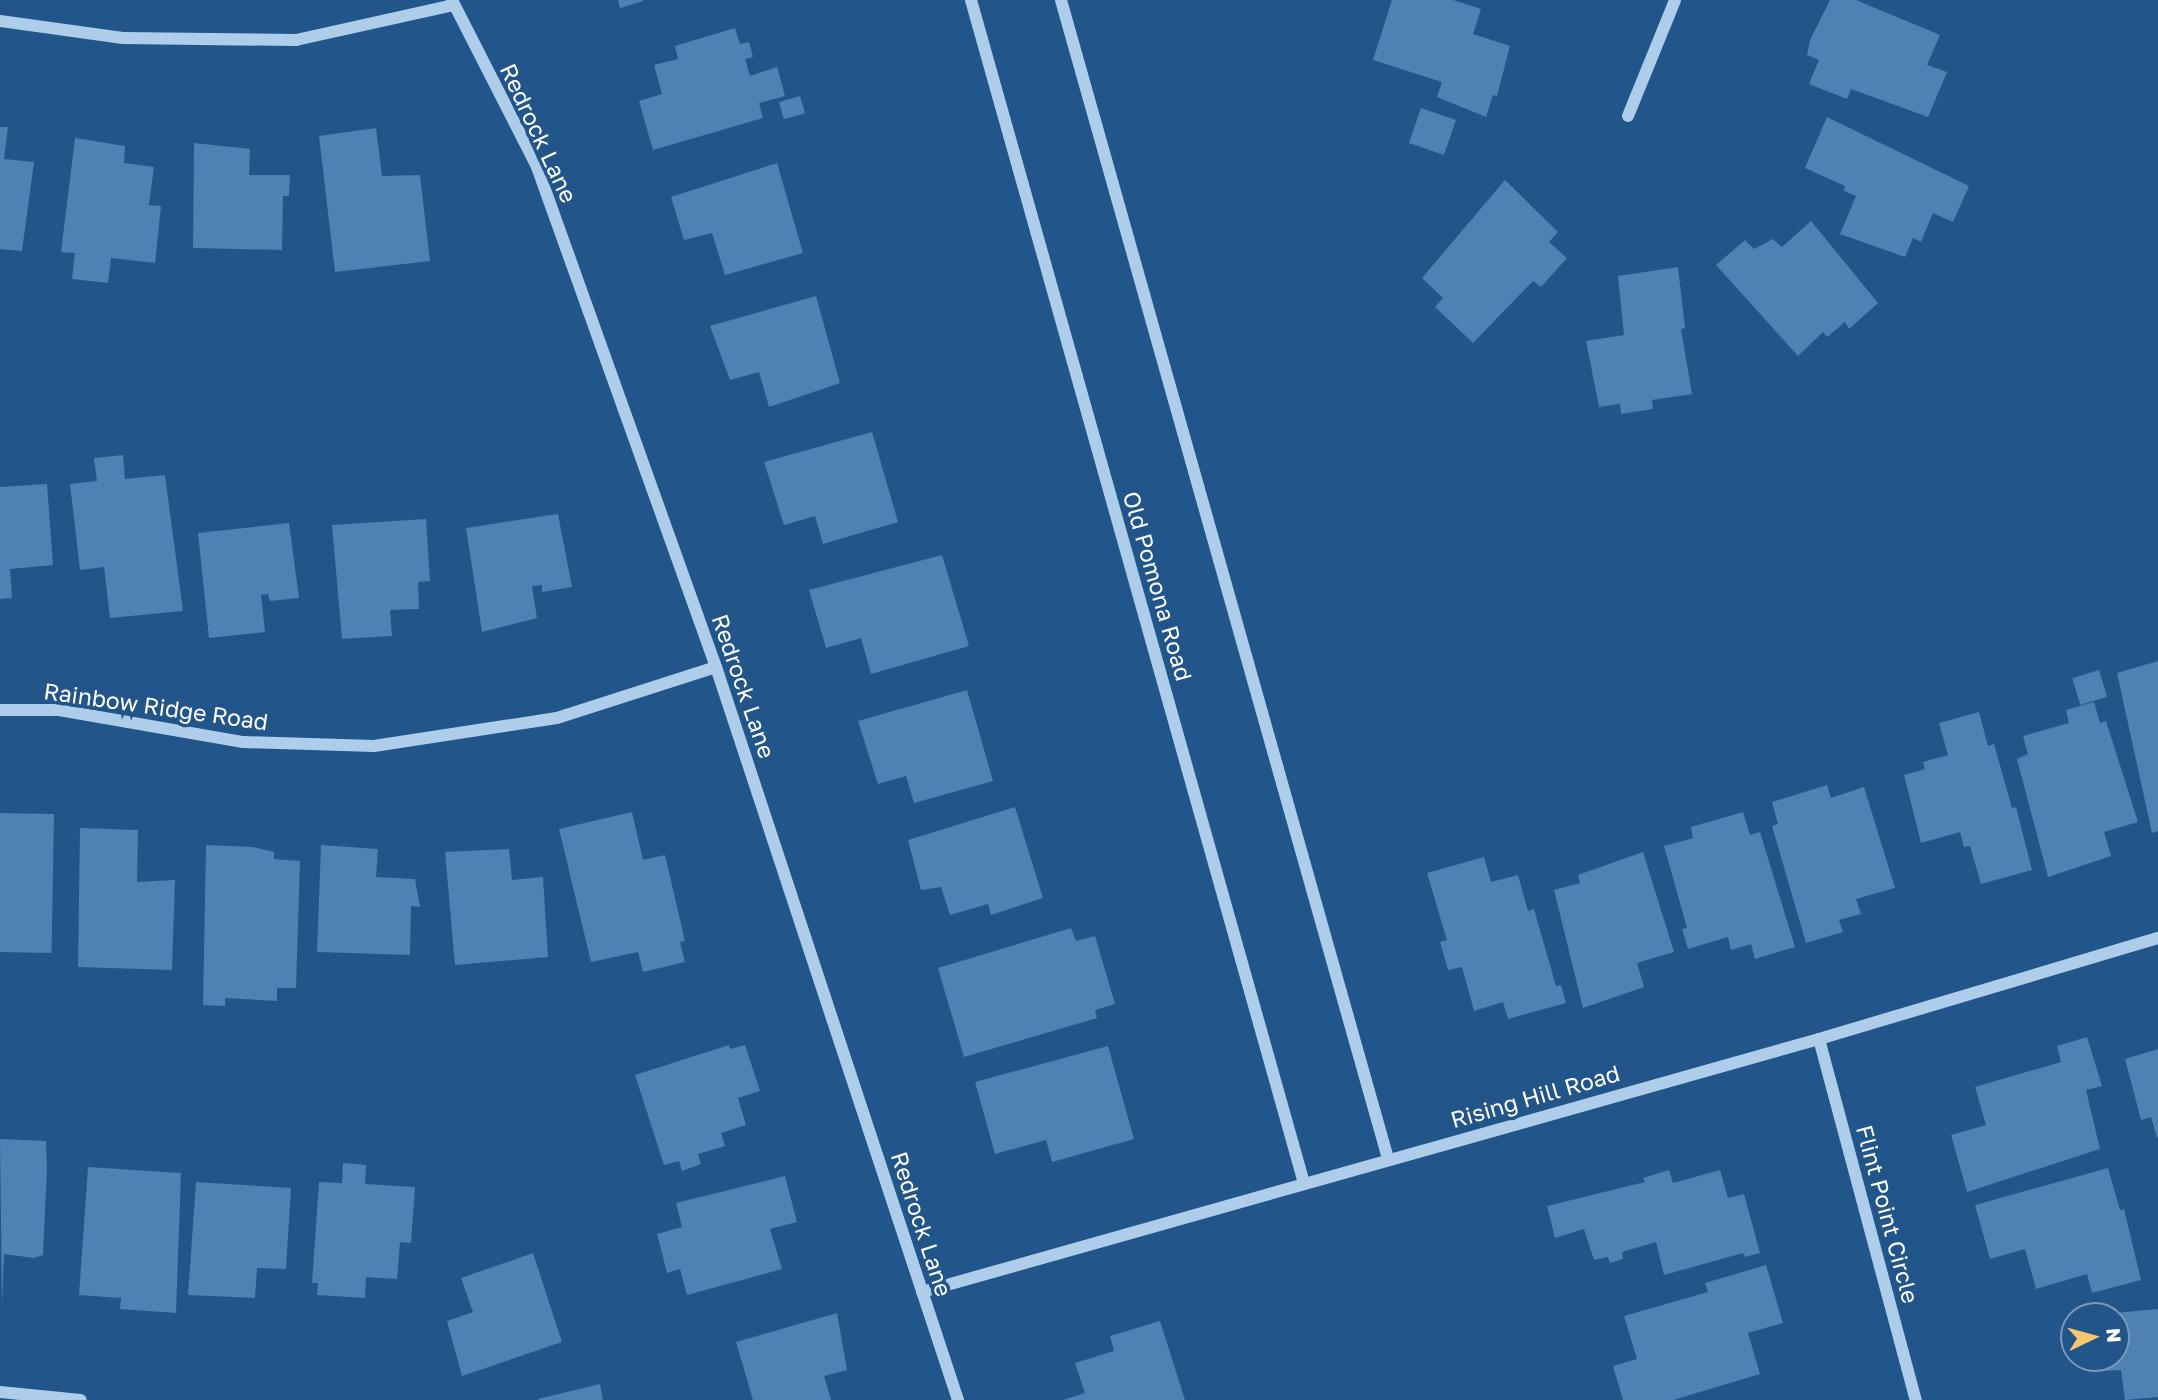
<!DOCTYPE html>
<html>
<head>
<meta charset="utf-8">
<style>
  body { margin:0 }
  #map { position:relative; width:2158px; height:1400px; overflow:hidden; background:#225589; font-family:"Golos Text",sans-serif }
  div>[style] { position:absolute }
  .building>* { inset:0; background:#4f81b2; transform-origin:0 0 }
  .minor>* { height:12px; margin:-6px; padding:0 6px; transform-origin:6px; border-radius:6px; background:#adcdea }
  span { translate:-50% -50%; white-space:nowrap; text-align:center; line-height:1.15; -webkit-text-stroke:7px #225589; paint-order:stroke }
  .street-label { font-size:23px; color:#fff }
  .north { position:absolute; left:2060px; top:1302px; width:70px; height:70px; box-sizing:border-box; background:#225589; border:2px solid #7a99b8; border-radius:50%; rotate:85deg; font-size:19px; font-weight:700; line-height:28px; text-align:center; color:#fff }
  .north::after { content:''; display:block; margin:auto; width:24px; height:32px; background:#f6c76f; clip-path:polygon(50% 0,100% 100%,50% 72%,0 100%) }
</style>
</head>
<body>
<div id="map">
  <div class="building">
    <i style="clip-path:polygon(618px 0,643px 0,643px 1px,620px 8px)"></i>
    <i style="clip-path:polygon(1392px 0,1453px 0,1481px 9px,1473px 34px,1510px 46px,1497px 96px,1493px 95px,1486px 117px,1437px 97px,1442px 82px,1373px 60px)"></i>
    <i style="clip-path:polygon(1830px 0,1856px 0,1940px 35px,1927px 65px,1947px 72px,1928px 117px,1851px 89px,1847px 99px,1809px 84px,1819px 60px,1807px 55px,1810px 40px)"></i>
    <i style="clip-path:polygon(735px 28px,740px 44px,749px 42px,753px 57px,745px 59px,750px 76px,777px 67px,785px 96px,759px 103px,763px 118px,653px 150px,639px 101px,662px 94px,654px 65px,678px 59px,675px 46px)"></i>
    <i style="left:800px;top:96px;width:18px;height:22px;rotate:74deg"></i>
    <i style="left:1421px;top:108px;width:37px;height:37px;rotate:19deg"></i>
    <i style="clip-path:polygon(1827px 117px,1969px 186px,1953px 222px,1933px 213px,1921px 242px,1913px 238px,1905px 257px,1840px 234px,1856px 196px,1844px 191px,1845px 186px,1805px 168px)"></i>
    <i style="clip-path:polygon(0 127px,8px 127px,4px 159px,34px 162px,22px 251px,0 249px)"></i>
    <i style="clip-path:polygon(376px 128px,382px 176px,420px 175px,430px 261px,335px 272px,319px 136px)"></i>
    <i style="clip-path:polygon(75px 138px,125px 146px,124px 163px,154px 167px,149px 205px,161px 206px,155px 263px,111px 258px,108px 283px,72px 279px,75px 253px,61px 252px)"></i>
    <i style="clip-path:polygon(194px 143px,250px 149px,249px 175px,290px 175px,289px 196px,283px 196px,282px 250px,193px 248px)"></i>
    <i style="clip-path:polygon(777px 163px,803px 253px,725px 275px,712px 233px,684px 240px,671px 197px)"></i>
    <i style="clip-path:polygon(1505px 180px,1558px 232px,1549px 242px,1567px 258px,1541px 287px,1533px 281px,1473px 343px,1435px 307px,1443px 298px,1422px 278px)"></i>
    <i style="clip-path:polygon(1811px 221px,1878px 303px,1849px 329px,1845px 322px,1827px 337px,1823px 332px,1798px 356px,1716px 265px,1745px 240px,1754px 249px,1773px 239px,1782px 247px)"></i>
    <i style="clip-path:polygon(1678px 267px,1685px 328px,1681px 329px,1692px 394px,1652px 400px,1653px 409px,1621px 414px,1620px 404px,1599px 407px,1586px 341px,1624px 335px,1618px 276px)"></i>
    <i style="clip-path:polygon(816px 296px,840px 383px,769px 407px,759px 372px,730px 380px,710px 326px)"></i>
    <i style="clip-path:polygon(872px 432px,898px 522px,823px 544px,815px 516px,784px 525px,764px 462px)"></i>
    <i style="clip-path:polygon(123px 455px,125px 479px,165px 475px,183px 611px,110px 618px,104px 567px,80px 570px,70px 484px,97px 481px,94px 458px)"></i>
    <i style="clip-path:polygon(47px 484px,53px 565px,10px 569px,12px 598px,0 599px,0 487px)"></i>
    <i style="clip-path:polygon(558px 514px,572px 587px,542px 592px,542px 585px,532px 586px,537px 618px,482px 632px,466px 528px)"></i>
    <i style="clip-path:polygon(426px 519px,430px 581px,418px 582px,419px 609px,390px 610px,392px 636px,342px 639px,332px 525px)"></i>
    <i style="clip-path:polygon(289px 523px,299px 598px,270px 601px,268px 594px,261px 595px,265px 632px,209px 638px,198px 533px)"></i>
    <i style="clip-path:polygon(942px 555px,969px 646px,871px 674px,861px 638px,826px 648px,809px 590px)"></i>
    <i style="clip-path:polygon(2158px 661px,2158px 831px,2152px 833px,2117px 673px)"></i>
    <i style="left:2099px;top:670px;width:28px;height:28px;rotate:73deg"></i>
    <i style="clip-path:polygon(967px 690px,993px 781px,914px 803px,906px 776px,878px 784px,858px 721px)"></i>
    <i style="clip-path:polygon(2094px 702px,2100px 723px,2106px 721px,2138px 822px,2104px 832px,2111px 856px,2048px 877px,2017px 759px,2028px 754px,2023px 736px,2069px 723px,2066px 710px)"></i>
    <i style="clip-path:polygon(1979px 712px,1988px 746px,1994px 744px,2012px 808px,2016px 807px,2032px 870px,1981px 884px,1970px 846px,1964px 847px,1960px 832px,1921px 843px,1904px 775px,1925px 769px,1923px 762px,1948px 755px,1939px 723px)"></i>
    <i style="clip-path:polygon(1827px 785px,1831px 798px,1864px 787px,1895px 888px,1856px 899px,1861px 914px,1839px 920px,1843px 932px,1806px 943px,1772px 826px,1778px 824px,1772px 802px)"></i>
    <i style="clip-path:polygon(1015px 807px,1043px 898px,991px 915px,988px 904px,950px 915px,941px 887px,921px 890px,908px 840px)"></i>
    <i style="clip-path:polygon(632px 812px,643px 860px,665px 855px,685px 941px,680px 942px,685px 962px,643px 972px,638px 952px,591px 962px,559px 829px)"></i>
    <i style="clip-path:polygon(1743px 812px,1750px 835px,1760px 832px,1795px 947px,1755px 959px,1751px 944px,1731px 950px,1728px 937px,1688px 949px,1682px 929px,1687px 928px,1664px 846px,1693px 838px,1691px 827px)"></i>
    <i style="left:0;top:813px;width:54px;height:139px;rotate:1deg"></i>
    <i style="clip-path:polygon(80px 828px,138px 830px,137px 882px,175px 880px,172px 970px,78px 967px)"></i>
    <i style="clip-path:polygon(206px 845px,253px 847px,274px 852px,274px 859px,300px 861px,296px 988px,277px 988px,277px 1001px,225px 998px,225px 1006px,203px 1005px)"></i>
    <i style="clip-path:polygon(321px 845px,378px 849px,376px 877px,415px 879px,420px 907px,411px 906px,410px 955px,317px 952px)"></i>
    <i style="clip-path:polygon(509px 849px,512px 880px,543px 877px,548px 957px,455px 965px,445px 852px)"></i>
    <i style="clip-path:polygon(1643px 852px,1674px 952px,1637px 963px,1644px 987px,1583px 1008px,1554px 890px,1580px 883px,1578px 875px)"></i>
    <i style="clip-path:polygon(1484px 857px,1491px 882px,1518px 875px,1528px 911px,1534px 909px,1556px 986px,1561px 985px,1566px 1003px,1508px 1019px,1503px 1002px,1474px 1011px,1462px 967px,1448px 970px,1440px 942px,1447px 940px,1427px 873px)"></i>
    <i style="clip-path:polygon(1071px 928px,1076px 941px,1095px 936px,1115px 1004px,1095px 1010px,1097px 1018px,964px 1057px,938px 968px)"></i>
    <i style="clip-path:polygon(2087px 1037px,2102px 1086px,2086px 1090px,2100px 1149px,1967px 1192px,1951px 1135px,1986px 1125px,1975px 1087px,2061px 1062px,2057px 1046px)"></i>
    <i style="clip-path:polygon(729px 1045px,730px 1049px,745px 1045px,760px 1091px,738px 1098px,746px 1125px,721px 1133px,725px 1146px,698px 1154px,701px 1164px,682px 1171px,679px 1161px,664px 1165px,635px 1075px)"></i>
    <i style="clip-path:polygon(1108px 1046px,1134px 1139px,1052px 1162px,1046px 1140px,995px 1154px,975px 1082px)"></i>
    <i style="clip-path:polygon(2158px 1049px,2158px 1137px,2157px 1138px,2151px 1117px,2141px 1120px,2125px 1059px)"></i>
    <i style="clip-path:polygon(0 1139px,46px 1141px,47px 1168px,43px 1255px,34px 1258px,4px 1254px,2px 1306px)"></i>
    <i style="clip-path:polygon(343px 1163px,366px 1165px,365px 1184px,415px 1187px,411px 1243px,400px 1242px,397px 1279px,366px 1277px,365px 1298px,317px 1295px,318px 1283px,312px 1283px,319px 1182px,342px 1183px)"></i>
    <i style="clip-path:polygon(88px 1167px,181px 1173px,176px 1313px,120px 1309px,121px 1298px,79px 1295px)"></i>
    <i style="clip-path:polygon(2108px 1168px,2120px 1210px,2124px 1209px,2141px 1280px,2092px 1293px,2087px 1274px,2036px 1289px,2025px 1249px,1990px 1259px,1975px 1205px)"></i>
    <i style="clip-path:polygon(1669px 1170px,1673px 1183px,1720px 1170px,1728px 1198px,1744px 1194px,1760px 1253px,1745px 1257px,1743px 1253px,1664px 1275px,1656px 1242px,1622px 1252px,1623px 1259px,1610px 1263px,1608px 1257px,1594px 1260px,1584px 1229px,1555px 1238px,1547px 1206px,1645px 1182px,1643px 1178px)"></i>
    <i style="clip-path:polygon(785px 1176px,797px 1222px,770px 1229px,782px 1269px,687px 1295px,680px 1269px,667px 1273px,657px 1234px,682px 1227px,676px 1203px)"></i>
    <i style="clip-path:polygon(196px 1182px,291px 1188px,286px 1269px,257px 1268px,255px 1298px,188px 1295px)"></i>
    <i style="clip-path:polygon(533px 1253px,562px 1342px,462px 1376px,447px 1321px,473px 1312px,461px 1278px)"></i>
    <i style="clip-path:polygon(1766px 1265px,1783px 1323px,1748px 1333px,1760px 1374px,1673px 1400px,1623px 1400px,1613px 1366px,1637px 1359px,1624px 1316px,1708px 1292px,1705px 1283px)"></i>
    <i style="clip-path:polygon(2114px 1309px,2115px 1313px,2158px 1309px,2158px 1397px,2125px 1400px,2121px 1370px,2105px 1371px,2104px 1358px,2116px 1358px,2116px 1316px,2100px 1316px,2099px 1310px)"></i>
    <i style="clip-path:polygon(837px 1313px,847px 1370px,824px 1376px,831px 1400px,753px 1400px,736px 1342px)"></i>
    <i style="clip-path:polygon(1160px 1321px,1185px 1400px,1063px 1400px,1085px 1393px,1075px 1363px,1114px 1351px,1110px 1336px)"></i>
    <i style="clip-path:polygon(600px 1384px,603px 1400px,538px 1400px,538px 1399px)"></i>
  </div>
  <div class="minor">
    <i style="left:452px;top:0;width:187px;rotate:63deg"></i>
    <i style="left:537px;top:167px;width:531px;rotate:70.3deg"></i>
    <i style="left:716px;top:667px;width:772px;rotate:71.73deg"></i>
    <i style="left:971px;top:0;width:1229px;rotate:74.28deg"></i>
    <i style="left:1061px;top:0;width:1204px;rotate:74.24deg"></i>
    <i style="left:0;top:21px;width:124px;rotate:7.9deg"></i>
    <i style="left:123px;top:38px;width:173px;rotate:0.7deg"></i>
    <i style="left:296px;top:40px;width:162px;rotate:-12.5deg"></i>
    <i style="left:1628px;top:116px;width:125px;rotate:-67.9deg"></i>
    <i style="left:0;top:710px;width:59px"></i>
    <i style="left:59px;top:710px;width:187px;rotate:9.9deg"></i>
    <i style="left:243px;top:742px;width:131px;rotate:1.7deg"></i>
    <i style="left:374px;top:746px;width:185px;rotate:-8.7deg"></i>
    <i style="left:557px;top:718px;width:167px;rotate:-17.8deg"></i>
    <i style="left:1819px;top:1039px;width:374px;rotate:75deg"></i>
    <i style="left:922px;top:1292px;width:932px;rotate:-15.75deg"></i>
    <i style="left:1819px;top:1039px;width:354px;rotate:-16.6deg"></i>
    <i style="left:0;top:1392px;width:81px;rotate:5.6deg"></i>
  </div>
  <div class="street-label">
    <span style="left:539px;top:133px;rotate:65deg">Redrock Lane</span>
    <span style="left:1158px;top:586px;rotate:74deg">Old Pomona Road</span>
    <span style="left:744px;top:686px;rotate:71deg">Redrock Lane</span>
    <span style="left:156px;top:706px;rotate:8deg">Rainbow Ridge Road</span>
    <span style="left:1535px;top:1096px;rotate:-16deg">Rising Hill Road</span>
    <span style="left:1888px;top:1214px;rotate:75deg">Flint Point Circle</span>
    <span style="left:922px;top:1224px;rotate:72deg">Redrock Lane</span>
  </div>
  <div class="north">N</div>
</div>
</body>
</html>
